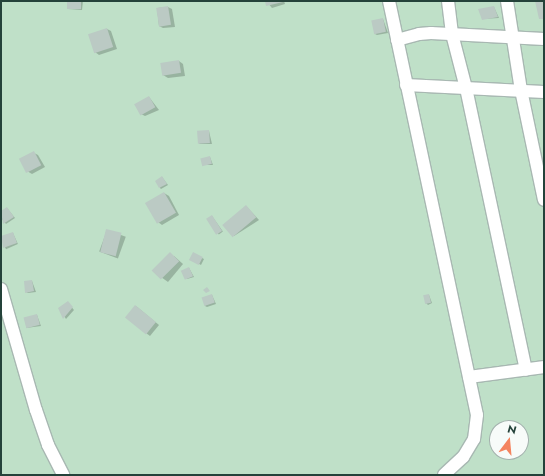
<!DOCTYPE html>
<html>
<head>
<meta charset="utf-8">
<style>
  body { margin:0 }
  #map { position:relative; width:545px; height:476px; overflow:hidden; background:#e6efeb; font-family:Jost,sans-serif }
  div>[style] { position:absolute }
  .green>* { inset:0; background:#bfe0c8 }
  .shadow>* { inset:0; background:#0003; transform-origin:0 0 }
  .building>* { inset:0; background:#bbcac4; transform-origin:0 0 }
  .roads { filter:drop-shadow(1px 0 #a8b8b2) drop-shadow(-1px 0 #a8b8b2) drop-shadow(0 1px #a8b8b2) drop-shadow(0 -1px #a8b8b2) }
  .minor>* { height:12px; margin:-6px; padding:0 6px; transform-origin:6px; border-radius:6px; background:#fff }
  span { translate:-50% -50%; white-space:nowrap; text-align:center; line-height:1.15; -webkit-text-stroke:3px #f7fbf9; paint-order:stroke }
  .frame { position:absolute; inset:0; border:2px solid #24423a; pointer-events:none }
  .north { position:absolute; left:489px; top:420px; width:40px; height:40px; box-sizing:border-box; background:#f7fbf9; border:1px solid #a3b1ad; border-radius:50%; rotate:16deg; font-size:11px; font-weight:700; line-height:16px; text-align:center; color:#24423a }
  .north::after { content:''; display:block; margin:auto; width:14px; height:18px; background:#f4845f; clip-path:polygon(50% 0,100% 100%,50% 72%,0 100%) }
</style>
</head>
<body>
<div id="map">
  <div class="green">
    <i style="clip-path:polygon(evenodd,1px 1px,544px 1px,544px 475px,1px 475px,1px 1px,497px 428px,521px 428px,521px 452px,497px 452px,497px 428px)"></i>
  </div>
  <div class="shadow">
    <i style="clip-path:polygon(68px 1px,83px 1px,82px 10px,68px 9px)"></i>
    <i style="clip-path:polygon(266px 1px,284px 1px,285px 4px,272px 8px)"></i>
    <i style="clip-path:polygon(168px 7px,172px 9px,175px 27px,163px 28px,159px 26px,157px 8px)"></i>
    <i style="clip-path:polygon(494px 7px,499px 18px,482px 19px)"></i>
    <i style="clip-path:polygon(383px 19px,388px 33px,377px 35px,375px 34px)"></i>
    <i style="clip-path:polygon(107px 29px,111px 31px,117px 49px,99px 55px,95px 52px)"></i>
    <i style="clip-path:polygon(179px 61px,183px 64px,185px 76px,168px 78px,163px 75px)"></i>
    <i style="clip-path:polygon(149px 97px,159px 110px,145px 116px,141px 114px)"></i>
    <i style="clip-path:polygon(209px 131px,212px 144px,199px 144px)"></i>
    <i style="clip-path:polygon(34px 153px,38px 155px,45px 167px,32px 174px,27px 171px)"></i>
    <i style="clip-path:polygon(210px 157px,213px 165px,202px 165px)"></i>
    <i style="clip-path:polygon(162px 177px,168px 185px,161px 189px,160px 188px)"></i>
    <i style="clip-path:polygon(164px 193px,169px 196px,179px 215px,162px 225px,158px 222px)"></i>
    <i style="clip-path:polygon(246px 206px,259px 220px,234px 236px,230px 233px)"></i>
    <i style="clip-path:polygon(7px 208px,15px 218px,6px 224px,1px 218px,1px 212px)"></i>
    <i style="left:212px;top:216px;width:19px;height:5px;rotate:55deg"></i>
    <i style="left:107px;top:230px;width:20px;height:23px;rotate:20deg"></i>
    <i style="left:13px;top:233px;width:12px;height:13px;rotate:66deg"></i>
    <i style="clip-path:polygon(194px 254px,204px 259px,201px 265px,191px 259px)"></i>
    <i style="clip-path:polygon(174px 256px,183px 264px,168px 282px,154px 272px)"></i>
    <i style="clip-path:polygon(189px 268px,194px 277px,187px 279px,186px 278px)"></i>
    <i style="clip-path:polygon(32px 281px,36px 292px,28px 293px,26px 292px)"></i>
    <i style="clip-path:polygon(212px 295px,216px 304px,207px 307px,205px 306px)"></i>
    <i style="clip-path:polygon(429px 295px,432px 303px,428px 305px,426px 303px)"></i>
    <i style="clip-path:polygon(68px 303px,74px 310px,66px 319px,59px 308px)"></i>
    <i style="clip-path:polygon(136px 306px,159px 325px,150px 336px,146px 333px)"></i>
    <i style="clip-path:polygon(37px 315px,41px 326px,26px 328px)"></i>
  </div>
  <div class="building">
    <i style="left:67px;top:1px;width:14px;height:8px"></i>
    <i style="clip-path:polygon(265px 1px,283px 1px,283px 2px,266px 6px)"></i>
    <i style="clip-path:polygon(535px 1px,544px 1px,544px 19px,539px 19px)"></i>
    <i style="left:168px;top:6px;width:19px;height:12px;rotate:81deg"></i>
    <i style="clip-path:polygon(494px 6px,498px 17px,482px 20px,478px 9px)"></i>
    <i style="left:383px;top:18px;width:14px;height:12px;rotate:78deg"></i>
    <i style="left:107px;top:28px;width:20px;height:20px;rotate:72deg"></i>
    <i style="left:179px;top:60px;width:13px;height:19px;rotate:81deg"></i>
    <i style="left:149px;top:96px;width:13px;height:17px;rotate:61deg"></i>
    <i style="left:209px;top:130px;width:13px;height:12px;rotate:86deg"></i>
    <i style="left:34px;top:151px;width:16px;height:17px;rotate:63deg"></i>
    <i style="left:210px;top:156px;width:8px;height:10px;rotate:76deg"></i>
    <i style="clip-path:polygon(162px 176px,167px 184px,159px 188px,155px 181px)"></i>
    <i style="left:164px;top:192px;width:24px;height:22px;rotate:60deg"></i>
    <i style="left:246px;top:205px;width:16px;height:31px;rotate:50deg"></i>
    <i style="clip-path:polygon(7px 207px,14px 217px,3px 224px,1px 211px)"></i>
    <i style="left:212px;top:215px;width:19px;height:7px;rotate:58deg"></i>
    <i style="left:106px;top:229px;width:16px;height:24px;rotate:14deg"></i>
    <i style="clip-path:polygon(13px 232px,17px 243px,3px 248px,1px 236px)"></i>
    <i style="left:170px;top:252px;width:13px;height:26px;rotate:45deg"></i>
    <i style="left:193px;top:252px;width:11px;height:9px;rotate:27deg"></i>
    <i style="left:189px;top:267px;width:10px;height:9px;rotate:66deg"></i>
    <i style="clip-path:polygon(32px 280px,34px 291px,25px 293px,24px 281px)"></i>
    <i style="clip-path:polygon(207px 287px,210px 291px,206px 293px,203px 290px)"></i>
    <i style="left:212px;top:294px;width:9px;height:11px;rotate:72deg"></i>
    <i style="left:429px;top:294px;width:9px;height:6px;rotate:77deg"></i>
    <i style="clip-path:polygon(68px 301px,73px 307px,63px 319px,58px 308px)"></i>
    <i style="left:135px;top:305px;width:27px;height:16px;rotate:39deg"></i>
    <i style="left:37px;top:314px;width:11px;height:14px;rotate:75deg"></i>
  </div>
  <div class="roads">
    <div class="minor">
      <i style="left:389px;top:1px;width:423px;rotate:78deg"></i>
      <i style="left:477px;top:415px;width:24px;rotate:97deg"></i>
      <i style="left:474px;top:439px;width:21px;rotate:121deg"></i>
      <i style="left:463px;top:457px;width:26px;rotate:137deg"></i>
      <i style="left:448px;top:1px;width:33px;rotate:83deg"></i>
      <i style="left:452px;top:34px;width:56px;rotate:75.5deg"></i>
      <i style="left:466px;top:88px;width:288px;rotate:78deg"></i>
      <i style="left:507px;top:1px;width:90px;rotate:81.1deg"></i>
      <i style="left:521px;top:90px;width:112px;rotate:78.2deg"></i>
      <i style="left:397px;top:40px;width:23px;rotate:-15deg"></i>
      <i style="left:419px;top:34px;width:12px;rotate:-5deg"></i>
      <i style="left:431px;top:33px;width:113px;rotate:3deg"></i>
      <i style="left:406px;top:85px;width:138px;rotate:2.9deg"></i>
      <i style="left:1px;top:289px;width:126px;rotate:73.9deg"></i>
      <i style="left:36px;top:410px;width:37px;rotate:71deg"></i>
      <i style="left:48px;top:445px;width:34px;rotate:63deg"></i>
      <i style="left:469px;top:377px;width:76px;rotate:-7.6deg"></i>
    </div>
  </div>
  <div class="frame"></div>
  <div class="north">N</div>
</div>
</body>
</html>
